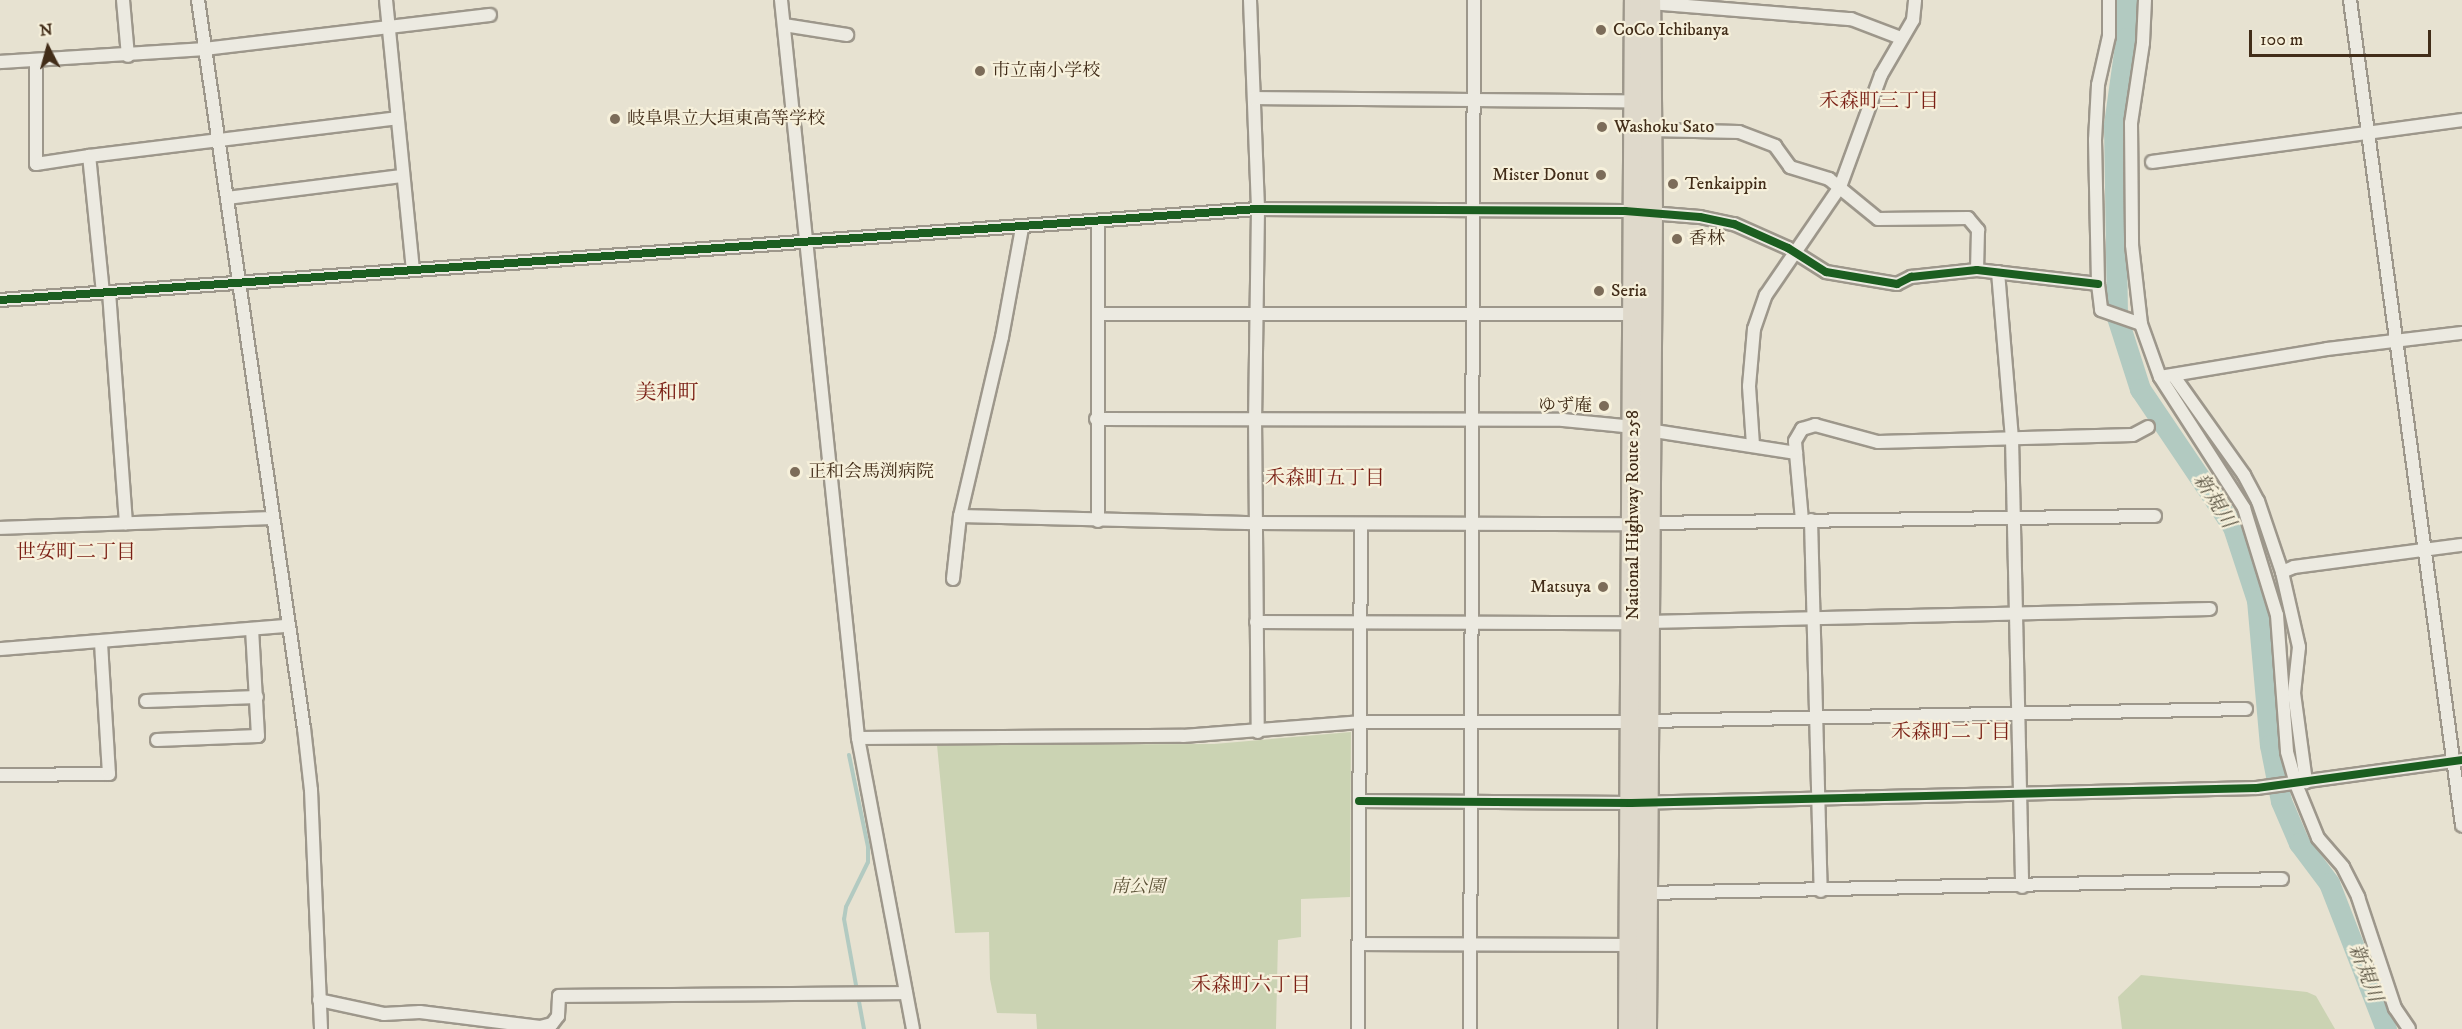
<!DOCTYPE html>
<html>
<head>
<meta charset="utf-8">
<style>
  body { margin:0 }
  #map { position:relative; width:2462px; height:1029px; overflow:hidden; background:#e7e2d1; font-family:"IM FELL DW Pica","Noto Serif JP",serif }
  div>[style] { position:absolute }
  .green>* { inset:0; background:#cbd3b3 }
  .stream>* { height:4px; margin:-2px; padding:0 2px; transform-origin:2px; border-radius:2px; background:#b2cac1 }
  .river>* { height:21px; margin:-10.5px; padding:0 10.5px; transform-origin:10.5px; border-radius:10.5px; background:#b2cac1 }
  .roads { filter:drop-shadow(2px 0 #9d978b) drop-shadow(-2px 0 #9d978b) drop-shadow(0 2px #9d978b) drop-shadow(0 -2px #9d978b) }
  .minor>* { height:12px; margin:-6px; padding:0 6px; transform-origin:6px; border-radius:6px; background:#eceae1 }
  .trunk>* { height:20px; margin:-10px; padding:0 10px; transform-origin:10px; border-radius:10px; background:#dfd9cb }
  .cycleway>* { height:8px; margin:-4px; padding:0 4px; transform-origin:4px; border-radius:4px; background:#1b5e20 }
  .dots>* { width:16px; height:16px; translate:-50% -50%; box-sizing:border-box; border:3px solid #f6f0db; border-radius:50% }
  span { translate:-50% -50%; white-space:nowrap; text-align:center; line-height:1.15; -webkit-text-stroke:4.5px #f6f0db; paint-order:stroke }
  .poi-label { font-size:18px; color:#422d19 }
  .left { translate:0 -50%; text-align:left }
  .right { translate:-100% -50%; text-align:right }
  .street-label { font-size:18px; color:#422d19 }
  .park-label { font-size:18px; color:#5e5439; font-style:italic }
  .neighbourhood-label { font-size:20px; color:#7a1f14 }
  .water-label { font-size:20px; color:#585241; font-style:italic }
  .quarter-label { font-size:21px; color:#7a1f14 }
  .north { position:absolute; left:18px; top:18px; width:60px; height:60px; -webkit-text-stroke:4px #f6f0db; paint-order:stroke; rotate:354deg; font-size:16px; font-weight:700; line-height:24px; text-align:center; color:#422d19 }
  .north::after { content:''; display:block; margin:auto; width:21px; height:27px; background:#422d19; clip-path:polygon(50% 0,100% 100%,50% 72%,0 100%) }
  .scale { position:absolute; left:2249px; top:30px; width:182px; height:27px; box-sizing:border-box; border:3px solid #422d19; border-top:0; padding-left:8px; font-size:18px; line-height:21px; white-space:nowrap; color:#422d19; -webkit-text-stroke:4px #f6f0db; paint-order:stroke }
</style>
</head>
<body>
<div id="map">
  <div class="green">
    <i style="clip-path:polygon(1351px 732px,1350px 897px,1301px 899px,1301px 937px,1278px 940px,1276px 1029px,1037px 1029px,1036px 1014px,997px 1013px,990px 979px,989px 932px,955px 933px,937px 745px,1214px 744px)"></i>
    <i style="clip-path:polygon(2141px 975px,2307px 992px,2316px 996px,2335px 1029px,2122px 1029px,2118px 997px)"></i>
  </div>
  <div class="stream">
    <i style="left:849px;top:755px;width:94px;rotate:78.3deg"></i>
    <i style="left:868px;top:847px;width:15px;rotate:90deg"></i>
    <i style="left:868px;top:862px;width:50px;rotate:116.1deg"></i>
    <i style="left:846px;top:907px;width:12px;rotate:99deg"></i>
    <i style="left:844px;top:919px;width:112px;rotate:79.7deg"></i>
  </div>
  <div class="river">
    <i style="left:2127px;top:0;width:38px;rotate:92deg"></i>
    <i style="left:2126px;top:38px;width:87px;rotate:97.9deg"></i>
    <i style="left:2114px;top:124px;width:193px;rotate:89.1deg"></i>
    <i style="left:2117px;top:317px;width:76px;rotate:72.3deg"></i>
    <i style="left:2140px;top:389px;width:166px;rotate:56deg"></i>
    <i style="left:2233px;top:527px;width:77px;rotate:71.8deg"></i>
    <i style="left:2257px;top:600px;width:146px;rotate:84.9deg"></i>
    <i style="left:2270px;top:745px;width:57px;rotate:78.9deg"></i>
    <i style="left:2281px;top:801px;width:46px;rotate:66.8deg"></i>
    <i style="left:2299px;top:843px;width:50px;rotate:53.1deg"></i>
    <i style="left:2329px;top:883px;width:157px;rotate:68.7deg"></i>
  </div>
  <div class="roads">
    <div class="minor">
      <i style="left:123px;top:0;width:56px;rotate:84.9deg"></i>
      <i style="left:198px;top:0;width:736px;rotate:81.72deg"></i>
      <i style="left:304px;top:728px;width:62px;rotate:83.6deg"></i>
      <i style="left:311px;top:790px;width:239px;rotate:87.6deg"></i>
      <i style="left:386px;top:0;width:271px;rotate:84.3deg"></i>
      <i style="left:781px;top:0;width:742px;rotate:84.04deg"></i>
      <i style="left:858px;top:738px;width:296px;rotate:79.3deg"></i>
      <i style="left:1250px;top:0;width:209px;rotate:87.8deg"></i>
      <i style="left:1258px;top:209px;width:208px;rotate:90.8deg"></i>
      <i style="left:1255px;top:417px;width:315px;rotate:89.5deg"></i>
      <i style="left:2109px;top:0;width:36px;rotate:90deg"></i>
      <i style="left:2109px;top:36px;width:50px;rotate:102.7deg"></i>
      <i style="left:2098px;top:85px;width:55px;rotate:93.1deg"></i>
      <i style="left:2095px;top:140px;width:144px;rotate:88.8deg"></i>
      <i style="left:2098px;top:284px;width:26px;rotate:83deg"></i>
      <i style="left:2101px;top:310px;width:42px;rotate:19.3deg"></i>
      <i style="left:2145px;top:0;width:43px;rotate:92.7deg"></i>
      <i style="left:2143px;top:43px;width:81px;rotate:98.5deg"></i>
      <i style="left:2131px;top:123px;width:122px;rotate:89.5deg"></i>
      <i style="left:2132px;top:245px;width:80px;rotate:83.5deg"></i>
      <i style="left:2141px;top:324px;width:56px;rotate:70.3deg"></i>
      <i style="left:2160px;top:377px;width:169px;rotate:-9.5deg"></i>
      <i style="left:2327px;top:349px;width:136px;rotate:-6.8deg"></i>
      <i style="left:2350px;top:0;width:833px;rotate:82.27deg"></i>
      <i style="left:1650px;top:3px;width:202px;rotate:4.6deg"></i>
      <i style="left:1851px;top:19px;width:53px;rotate:20.8deg"></i>
      <i style="left:784px;top:25px;width:64px;rotate:9deg"></i>
      <i style="left:36px;top:60px;width:104px;rotate:90deg"></i>
      <i style="left:36px;top:164px;width:54px;rotate:-8.6deg"></i>
      <i style="left:0;top:62px;width:204px;rotate:-3.6deg"></i>
      <i style="left:204px;top:49px;width:288px;rotate:-6.8deg"></i>
      <i style="left:1254px;top:98px;width:381px;rotate:0.5deg"></i>
      <i style="left:1650px;top:130px;width:89px;rotate:1.3deg"></i>
      <i style="left:1739px;top:132px;width:39px;rotate:21deg"></i>
      <i style="left:1775px;top:146px;width:26px;rotate:54deg"></i>
      <i style="left:1790px;top:167px;width:41px;rotate:17.1deg"></i>
      <i style="left:1829px;top:179px;width:63px;rotate:39.2deg"></i>
      <i style="left:1878px;top:219px;width:90px;rotate:-0.6deg"></i>
      <i style="left:1968px;top:218px;width:16px;rotate:50deg"></i>
      <i style="left:1978px;top:230px;width:40px;rotate:91.4deg"></i>
      <i style="left:2152px;top:162px;width:313px;rotate:-7.7deg"></i>
      <i style="left:227px;top:198px;width:176px;rotate:-7.2deg"></i>
      <i style="left:1998px;top:272px;width:167px;rotate:85.2deg"></i>
      <i style="left:2012px;top:438px;width:449px;rotate:88.7deg"></i>
      <i style="left:109px;top:292px;width:232px;rotate:85.8deg"></i>
      <i style="left:103px;top:293px;width:138px;rotate:-95.8deg"></i>
      <i style="left:89px;top:156px;width:310px;rotate:-7deg"></i>
      <i style="left:0;top:300px;width:1261px;rotate:-4.14deg"></i>
      <i style="left:1258px;top:209px;width:367px;rotate:0.3deg"></i>
      <i style="left:1625px;top:211px;width:75px;rotate:4.6deg"></i>
      <i style="left:1700px;top:217px;width:35px;rotate:12deg"></i>
      <i style="left:1734px;top:224px;width:59px;rotate:24deg"></i>
      <i style="left:1788px;top:248px;width:45px;rotate:32.3deg"></i>
      <i style="left:1826px;top:272px;width:72px;rotate:9.6deg"></i>
      <i style="left:1897px;top:284px;width:16px;rotate:-27deg"></i>
      <i style="left:1911px;top:277px;width:66px;rotate:-6.1deg"></i>
      <i style="left:1977px;top:270px;width:122px;rotate:6.6deg"></i>
      <i style="left:1099px;top:314px;width:534px"></i>
      <i style="left:2173px;top:375px;width:123px;rotate:54.6deg"></i>
      <i style="left:2244px;top:475px;width:30px;rotate:62deg"></i>
      <i style="left:2258px;top:501px;width:75px;rotate:71.3deg"></i>
      <i style="left:2282px;top:572px;width:77px;rotate:77.2deg"></i>
      <i style="left:2299px;top:647px;width:46px;rotate:96.2deg"></i>
      <i style="left:2294px;top:693px;width:90px;rotate:82.3deg"></i>
      <i style="left:2160px;top:377px;width:156px;rotate:57.3deg"></i>
      <i style="left:2244px;top:508px;width:112px;rotate:72.9deg"></i>
      <i style="left:2277px;top:615px;width:137px;rotate:85.8deg"></i>
      <i style="left:2287px;top:752px;width:33px;rotate:74deg"></i>
      <i style="left:2296px;top:784px;width:58px;rotate:67.8deg"></i>
      <i style="left:2318px;top:838px;width:38px;rotate:49deg"></i>
      <i style="left:2343px;top:867px;width:34px;rotate:63deg"></i>
      <i style="left:2358px;top:897px;width:117px;rotate:71.6deg"></i>
      <i style="left:2395px;top:1008px;width:25px;rotate:56deg"></i>
      <i style="left:1096px;top:419px;width:467px;rotate:0.1deg"></i>
      <i style="left:1563px;top:420px;width:71px;rotate:5.6deg"></i>
      <i style="left:1648px;top:430px;width:150px;rotate:8.8deg"></i>
      <i style="left:1796px;top:453px;width:67px;rotate:84.9deg"></i>
      <i style="left:1753px;top:445px;width:59px;rotate:-93.9deg"></i>
      <i style="left:1749px;top:386px;width:57px;rotate:-85deg"></i>
      <i style="left:1754px;top:329px;width:36px;rotate:-71deg"></i>
      <i style="left:1766px;top:295px;width:131px;rotate:-55.6deg"></i>
      <i style="left:1840px;top:187px;width:119px;rotate:-69.9deg"></i>
      <i style="left:1881px;top:75px;width:64px;rotate:-59.8deg"></i>
      <i style="left:1913px;top:20px;width:20px;rotate:-84deg"></i>
      <i style="left:1796px;top:453px;width:12px;rotate:-95deg"></i>
      <i style="left:1795px;top:441px;width:14px;rotate:-60deg"></i>
      <i style="left:1802px;top:429px;width:14px;rotate:-17deg"></i>
      <i style="left:1815px;top:425px;width:65px;rotate:15.1deg"></i>
      <i style="left:1878px;top:442px;width:255px;rotate:-1.6deg"></i>
      <i style="left:2133px;top:435px;width:17px;rotate:-28deg"></i>
      <i style="left:960px;top:516px;width:296px;rotate:1.4deg"></i>
      <i style="left:1256px;top:523px;width:378px;rotate:0.2deg"></i>
      <i style="left:1811px;top:520px;width:371px;rotate:88.5deg"></i>
      <i style="left:1098px;top:521px;width:299px;rotate:-90deg"></i>
      <i style="left:1648px;top:523px;width:507px;rotate:-0.79deg"></i>
      <i style="left:0;top:528px;width:273px;rotate:-2.1deg"></i>
      <i style="left:2282px;top:572px;width:13px;rotate:-23deg"></i>
      <i style="left:2294px;top:567px;width:169px;rotate:-7.5deg"></i>
      <i style="left:953px;top:579px;width:63px;rotate:-83.7deg"></i>
      <i style="left:960px;top:516px;width:184px;rotate:-76.8deg"></i>
      <i style="left:1002px;top:337px;width:111px;rotate:-79.6deg"></i>
      <i style="left:1256px;top:622px;width:376px;rotate:0.2deg"></i>
      <i style="left:1648px;top:622px;width:562px;rotate:-1.33deg"></i>
      <i style="left:0;top:649px;width:289px;rotate:-4.6deg"></i>
      <i style="left:146px;top:701px;width:111px;rotate:-2.1deg"></i>
      <i style="left:1648px;top:721px;width:598px;rotate:-1.15deg"></i>
      <i style="left:858px;top:738px;width:325px;rotate:-0.4deg"></i>
      <i style="left:1183px;top:736px;width:177px;rotate:-4.5deg"></i>
      <i style="left:1359px;top:722px;width:271px"></i>
      <i style="left:157px;top:740px;width:101px;rotate:-2.3deg"></i>
      <i style="left:258px;top:736px;width:107px;rotate:-93.2deg"></i>
      <i style="left:0;top:775px;width:109px;rotate:-0.5deg"></i>
      <i style="left:109px;top:774px;width:130px;rotate:-93.5deg"></i>
      <i style="left:1359px;top:801px;width:272px;rotate:0.4deg"></i>
      <i style="left:1631px;top:803px;width:626px;rotate:-1.37deg"></i>
      <i style="left:2257px;top:788px;width:207px;rotate:-7.8deg"></i>
      <i style="left:1647px;top:893px;width:635px;rotate:-1.26deg"></i>
      <i style="left:1359px;top:944px;width:271px;rotate:0.2deg"></i>
      <i style="left:319px;top:1000px;width:66px;rotate:12.2deg"></i>
      <i style="left:384px;top:1014px;width:36px;rotate:-3deg"></i>
      <i style="left:420px;top:1012px;width:121px;rotate:7.1deg"></i>
      <i style="left:540px;top:1027px;width:12px;rotate:-14deg"></i>
      <i style="left:552px;top:1024px;width:10px;rotate:-53deg"></i>
      <i style="left:558px;top:1016px;width:20px;rotate:-87deg"></i>
      <i style="left:559px;top:996px;width:347px;rotate:-0.5deg"></i>
      <i style="left:1358px;top:1029px;width:505px;rotate:-89.66deg"></i>
      <i style="left:1470px;top:1029px;width:1029px;rotate:-89.78deg"></i>
    </div>
    <div class="trunk">
      <i style="left:1629px;top:1029px;width:1029px;rotate:-89.67deg"></i>
      <i style="left:1646px;top:1029px;width:816px;rotate:-89.58deg"></i>
      <i style="left:1652px;top:213px;width:213px;rotate:-90.5deg"></i>
    </div>
  </div>
  <div class="cycleway">
    <i style="left:0;top:300px;width:1261px;rotate:-4.14deg"></i>
    <i style="left:1258px;top:209px;width:367px;rotate:0.3deg"></i>
    <i style="left:1625px;top:211px;width:75px;rotate:4.6deg"></i>
    <i style="left:1700px;top:217px;width:35px;rotate:12deg"></i>
    <i style="left:1734px;top:224px;width:59px;rotate:24deg"></i>
    <i style="left:1788px;top:248px;width:45px;rotate:32.3deg"></i>
    <i style="left:1826px;top:272px;width:72px;rotate:9.6deg"></i>
    <i style="left:1897px;top:284px;width:16px;rotate:-27deg"></i>
    <i style="left:1911px;top:277px;width:66px;rotate:-6.1deg"></i>
    <i style="left:1977px;top:270px;width:122px;rotate:6.6deg"></i>
    <i style="left:1359px;top:801px;width:272px;rotate:0.4deg"></i>
    <i style="left:1631px;top:803px;width:626px;rotate:-1.37deg"></i>
    <i style="left:2257px;top:788px;width:207px;rotate:-7.8deg"></i>
  </div>
  <div class="dots">
    <i style="left:1601px;top:30px;background:#7c6c59"></i>
    <i style="left:980px;top:71px;background:#7c6c59"></i>
    <i style="left:615px;top:119px;background:#7c6c59"></i>
    <i style="left:1602px;top:127px;background:#7c6c59"></i>
    <i style="left:1601px;top:175px;background:#7c6c59"></i>
    <i style="left:1673px;top:184px;background:#7c6c59"></i>
    <i style="left:1677px;top:239px;background:#7c6c59"></i>
    <i style="left:1599px;top:291px;background:#7c6c59"></i>
    <i style="left:1604px;top:406px;background:#7c6c59"></i>
    <i style="left:795px;top:472px;background:#7c6c59"></i>
    <i style="left:1603px;top:587px;background:#7c6c59"></i>
  </div>
  <div class="poi-label">
    <span class="left" style="left:1613px;top:30px">CoCo Ichibanya</span>
    <span class="left" style="left:992px;top:71px">市立南小学校</span>
    <span class="left" style="left:627px;top:119px">岐阜県立大垣東高等学校</span>
    <span class="left" style="left:1614px;top:127px">Washoku Sato</span>
    <span class="right" style="left:1589px;top:175px">Mister Donut</span>
    <span class="left" style="left:1685px;top:184px">Tenkaippin</span>
    <span class="left" style="left:1689px;top:239px">香林</span>
    <span class="left" style="left:1611px;top:291px">Seria</span>
    <span class="right" style="left:1592px;top:406px">ゆず庵</span>
    <span class="left" style="left:808px;top:472px">正和会馬渕病院</span>
    <span class="right" style="left:1591px;top:587px">Matsuya</span>
  </div>
  <div class="street-label">
    <span style="left:1633px;top:515px;rotate:-90deg">National Highway Route 258</span>
  </div>
  <div class="park-label">
    <span style="left:1138px;top:887px">南公園</span>
  </div>
  <div class="neighbourhood-label">
    <span style="left:1879px;top:101px">禾森町三丁目</span>
    <span style="left:1325px;top:478px">禾森町五丁目</span>
    <span style="left:76px;top:552px">世安町二丁目</span>
    <span style="left:1951px;top:732px">禾森町二丁目</span>
    <span style="left:1251px;top:985px">禾森町六丁目</span>
  </div>
  <div class="water-label">
    <span style="left:2214px;top:501px;rotate:58deg">新規川</span>
    <span style="left:2365px;top:973px;rotate:69deg">新規川</span>
  </div>
  <div class="quarter-label">
    <span style="left:667px;top:393px">美和町</span>
  </div>
  <div class="north">N</div>
  <div class="scale">100 m</div>
</div>
</body>
</html>
